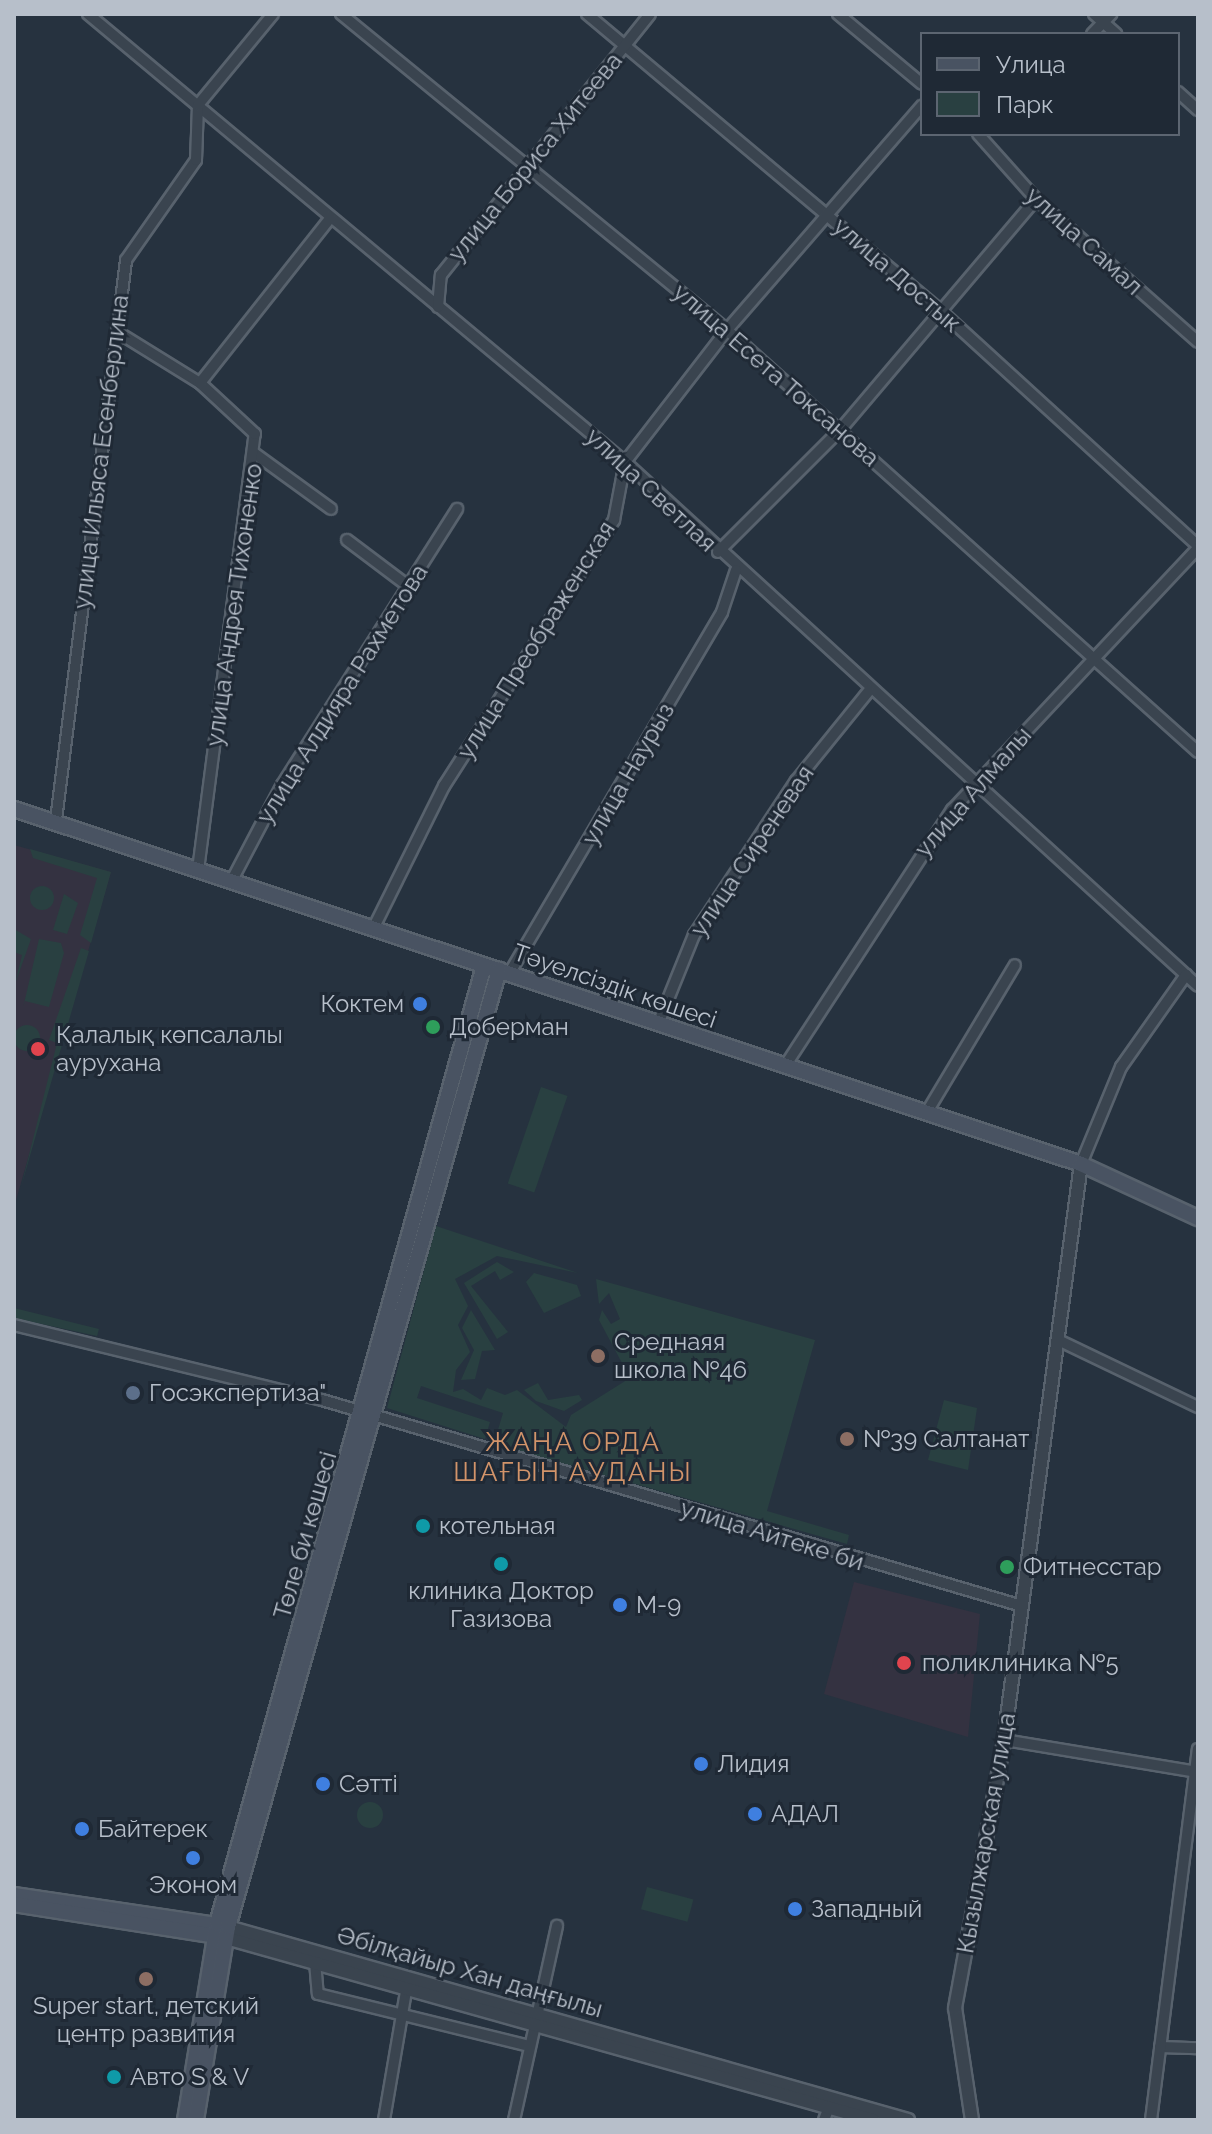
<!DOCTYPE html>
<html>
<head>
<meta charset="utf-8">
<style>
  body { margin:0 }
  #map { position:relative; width:1212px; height:2134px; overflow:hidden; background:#26323f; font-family:Raleway,sans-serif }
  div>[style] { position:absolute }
  .medical>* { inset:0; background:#343241 }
  .green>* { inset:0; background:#294041; transform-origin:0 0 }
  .round { border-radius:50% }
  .roads { filter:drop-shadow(2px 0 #58626d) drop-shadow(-2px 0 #58626d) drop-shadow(0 2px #58626d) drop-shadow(0 -2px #58626d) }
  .minor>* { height:10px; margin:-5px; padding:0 5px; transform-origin:5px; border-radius:5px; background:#3a444f }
  .tertiary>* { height:12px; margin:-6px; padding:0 6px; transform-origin:6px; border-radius:6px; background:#3a444f }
  .secondary>* { height:14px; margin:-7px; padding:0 7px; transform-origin:7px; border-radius:7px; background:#495362 }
  .dots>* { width:22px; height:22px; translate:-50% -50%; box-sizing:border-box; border:4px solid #1f2935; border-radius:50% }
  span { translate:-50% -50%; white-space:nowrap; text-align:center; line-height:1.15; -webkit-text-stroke:6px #1f2935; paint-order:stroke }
  .street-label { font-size:24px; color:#b7bfca }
  .poi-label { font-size:24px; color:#b7bfca }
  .right { translate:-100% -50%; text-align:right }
  .left { translate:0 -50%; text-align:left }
  .neighbourhood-label { font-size:26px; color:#d2946a; letter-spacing:2px }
  .frame { position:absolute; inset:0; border:16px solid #b7bfca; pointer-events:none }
  .legend { position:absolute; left:920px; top:32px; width:260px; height:104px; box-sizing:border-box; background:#1f2935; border:2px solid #5c6571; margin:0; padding:10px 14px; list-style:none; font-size:24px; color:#b7bfca }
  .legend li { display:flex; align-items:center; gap:16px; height:40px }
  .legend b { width:40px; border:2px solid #5c6571 }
</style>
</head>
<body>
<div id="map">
  <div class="medical">
    <i style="clip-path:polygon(14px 845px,111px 872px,14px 1207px)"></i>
    <i style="clip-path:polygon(854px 1582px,980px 1614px,968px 1737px,824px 1694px)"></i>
  </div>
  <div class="green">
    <i style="clip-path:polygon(30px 849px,111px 872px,91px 943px,80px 935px,97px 878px,33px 858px)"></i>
    <i class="round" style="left:30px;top:886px;width:24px;height:24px"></i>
    <i style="clip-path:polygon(64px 894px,78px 903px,67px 934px,53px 930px)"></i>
    <i style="clip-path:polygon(14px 929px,31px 939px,15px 984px,22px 955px,14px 952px)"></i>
    <i style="clip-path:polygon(39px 939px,61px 943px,64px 953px,49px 1007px,25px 1001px,23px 1008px)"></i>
    <i style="clip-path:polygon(81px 948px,89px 951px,21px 1187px,57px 1043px,49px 1040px)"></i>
    <i class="round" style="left:14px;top:1025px;width:26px;height:26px"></i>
    <i style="left:541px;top:1087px;width:28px;height:102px;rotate:19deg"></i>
    <i style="clip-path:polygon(436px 1226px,578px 1273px,497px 1256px,455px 1279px,468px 1306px,458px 1325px,470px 1352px,456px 1370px,453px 1392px,463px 1389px,481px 1400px,487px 1388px,505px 1395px,517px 1390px,566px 1427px,571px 1415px,630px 1378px,599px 1320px,602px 1310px,611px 1324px,620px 1319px,609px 1293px,599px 1304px,596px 1279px,815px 1340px,767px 1511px,849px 1535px,847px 1544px,502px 1446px,497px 1433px,503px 1413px,421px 1386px,417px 1398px,490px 1422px,485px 1439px,387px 1408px)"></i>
    <i style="clip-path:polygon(497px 1262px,514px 1272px,500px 1280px,495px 1271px,471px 1286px,508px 1332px,497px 1339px,464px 1283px)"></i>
    <i style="clip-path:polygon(534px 1273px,577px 1285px,581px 1296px,544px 1313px,526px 1282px)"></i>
    <i style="clip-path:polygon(14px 1308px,99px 1329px,97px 1336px,14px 1318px)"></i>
    <i style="clip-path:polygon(471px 1310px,495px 1350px,482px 1351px,475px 1379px,461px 1380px,474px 1350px,462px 1328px)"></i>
    <i style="clip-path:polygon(538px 1383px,548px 1400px,579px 1395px,582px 1400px,564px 1411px,536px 1401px,524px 1390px)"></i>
    <i style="clip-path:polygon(944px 1400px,977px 1408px,968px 1470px,928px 1460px)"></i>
    <i class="round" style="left:357px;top:1802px;width:26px;height:26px"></i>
    <i style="left:647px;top:1887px;width:48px;height:23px;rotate:15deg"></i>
  </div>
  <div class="roads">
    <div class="minor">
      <i style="left:88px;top:14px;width:699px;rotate:39.84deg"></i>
      <i style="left:625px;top:462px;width:776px;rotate:42.44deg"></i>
      <i style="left:341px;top:14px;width:499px;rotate:39.3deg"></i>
      <i style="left:727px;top:330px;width:632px;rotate:41.86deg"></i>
      <i style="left:587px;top:14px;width:465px;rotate:40deg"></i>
      <i style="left:943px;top:313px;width:345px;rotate:42.4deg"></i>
      <i style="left:838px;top:14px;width:109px;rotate:39.8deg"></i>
      <i style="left:1094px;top:14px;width:30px;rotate:42deg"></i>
      <i style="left:1092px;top:34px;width:28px;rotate:-46deg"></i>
      <i style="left:1178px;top:92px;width:27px;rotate:42deg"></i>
      <i style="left:978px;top:134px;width:87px;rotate:48.3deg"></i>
      <i style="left:1036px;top:199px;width:216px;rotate:41.4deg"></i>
      <i style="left:438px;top:307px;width:32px;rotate:-85deg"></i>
      <i style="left:441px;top:275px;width:334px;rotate:-51.3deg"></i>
      <i style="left:119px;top:333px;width:95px;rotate:31.7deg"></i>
      <i style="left:254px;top:453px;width:95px;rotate:36deg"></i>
      <i style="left:347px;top:540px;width:76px;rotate:37deg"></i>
      <i style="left:718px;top:552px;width:174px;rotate:-45deg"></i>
      <i style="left:841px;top:429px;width:302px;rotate:-49.7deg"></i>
      <i style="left:56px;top:820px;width:564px;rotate:-82.87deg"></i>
      <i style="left:126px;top:260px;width:122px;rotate:-55deg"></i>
      <i style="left:196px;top:160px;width:55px;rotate:-87.9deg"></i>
      <i style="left:198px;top:105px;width:118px;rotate:-50.5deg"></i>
      <i style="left:198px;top:870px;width:440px;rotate:-82.6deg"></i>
      <i style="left:255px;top:434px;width:75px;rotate:-137.2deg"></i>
      <i style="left:200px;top:383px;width:211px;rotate:-51.7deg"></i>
      <i style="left:231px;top:882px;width:110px;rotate:-62.3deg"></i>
      <i style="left:282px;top:785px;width:327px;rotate:-57.6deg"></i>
      <i style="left:374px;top:927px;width:157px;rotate:-63.6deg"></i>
      <i style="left:444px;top:786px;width:316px;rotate:-57.4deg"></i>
      <i style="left:614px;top:520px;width:59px;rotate:-79.3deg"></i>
      <i style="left:625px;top:462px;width:167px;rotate:-52.3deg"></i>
      <i style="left:727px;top:330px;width:297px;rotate:-49deg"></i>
      <i style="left:509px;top:974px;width:420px;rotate:-59.5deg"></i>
      <i style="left:722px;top:612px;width:44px;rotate:-71.6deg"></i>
      <i style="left:658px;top:1024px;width:96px;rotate:-68deg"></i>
      <i style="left:694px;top:935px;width:185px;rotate:-56.5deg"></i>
      <i style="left:796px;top:781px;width:116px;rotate:-51deg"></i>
      <i style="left:785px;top:1066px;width:306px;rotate:-56.9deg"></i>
      <i style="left:952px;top:810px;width:359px;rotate:-46.8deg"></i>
      <i style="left:927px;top:1112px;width:171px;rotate:-59.1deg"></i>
      <i style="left:1081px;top:1164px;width:105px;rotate:-67.6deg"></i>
      <i style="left:1121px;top:1067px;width:113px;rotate:-54.8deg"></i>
      <i style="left:14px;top:1325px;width:317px;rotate:13.7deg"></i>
      <i style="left:322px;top:1400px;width:730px;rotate:16.4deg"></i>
      <i style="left:1060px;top:1341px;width:153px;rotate:25.6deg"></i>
      <i style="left:1004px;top:1740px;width:197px;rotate:9.4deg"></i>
      <i style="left:315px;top:1962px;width:32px;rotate:85deg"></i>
      <i style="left:318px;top:1994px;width:213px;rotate:13.8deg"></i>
      <i style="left:1160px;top:2047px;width:38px;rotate:2deg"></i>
      <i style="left:384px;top:2120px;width:137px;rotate:-80.3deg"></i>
      <i style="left:514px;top:2120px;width:199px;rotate:-77.5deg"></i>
      <i style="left:824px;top:2120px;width:14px;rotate:-69deg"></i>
      <i style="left:1151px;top:2120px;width:374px;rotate:-82.8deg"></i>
    </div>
    <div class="tertiary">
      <i style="left:228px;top:1927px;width:707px;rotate:15.85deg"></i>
      <i style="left:226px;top:1938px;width:672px;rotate:15.71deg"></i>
      <i style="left:972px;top:2120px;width:113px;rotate:-98.6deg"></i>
      <i style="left:955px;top:2008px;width:272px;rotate:-79.6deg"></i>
      <i style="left:1004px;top:1740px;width:581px;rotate:-82.39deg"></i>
    </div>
    <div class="secondary">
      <i style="left:14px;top:809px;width:1125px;rotate:18.4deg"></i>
      <i style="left:1081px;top:1164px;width:129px;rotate:24.8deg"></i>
      <i style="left:14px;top:1895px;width:211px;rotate:8.4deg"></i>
      <i style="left:14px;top:1904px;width:212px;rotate:9deg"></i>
      <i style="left:185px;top:2120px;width:199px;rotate:-80.7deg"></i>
      <i style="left:217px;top:1924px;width:995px;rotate:-74.43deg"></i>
      <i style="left:196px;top:2120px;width:196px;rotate:-80.6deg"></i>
      <i style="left:228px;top:1927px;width:995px;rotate:-74.19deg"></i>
    </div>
  </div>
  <div class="dots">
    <i style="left:420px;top:1004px;background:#3f7fe0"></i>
    <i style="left:433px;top:1027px;background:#2e9e5b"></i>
    <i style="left:38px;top:1049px;background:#e0444e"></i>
    <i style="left:598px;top:1356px;background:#8d6e63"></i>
    <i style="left:133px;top:1393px;background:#5c6f8a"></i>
    <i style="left:847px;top:1439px;background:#8d6e63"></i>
    <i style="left:423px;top:1526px;background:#0f9aa8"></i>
    <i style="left:501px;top:1564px;background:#0f9aa8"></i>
    <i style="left:1007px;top:1567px;background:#2e9e5b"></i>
    <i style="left:620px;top:1605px;background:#3f7fe0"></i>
    <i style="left:904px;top:1663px;background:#e0444e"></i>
    <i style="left:701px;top:1764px;background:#3f7fe0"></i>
    <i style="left:323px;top:1784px;background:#3f7fe0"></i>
    <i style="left:755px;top:1814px;background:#3f7fe0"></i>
    <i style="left:82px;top:1829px;background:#3f7fe0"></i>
    <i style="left:193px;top:1858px;background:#3f7fe0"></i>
    <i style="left:795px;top:1909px;background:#3f7fe0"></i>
    <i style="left:146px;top:1979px;background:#8d6e63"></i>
    <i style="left:114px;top:2077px;background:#0f9aa8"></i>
  </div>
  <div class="street-label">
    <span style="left:535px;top:157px;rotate:-51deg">улица Бориса Хитеева</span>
    <span style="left:1084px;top:241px;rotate:42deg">улица Самал</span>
    <span style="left:897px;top:275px;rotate:41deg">улица Достык</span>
    <span style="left:776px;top:375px;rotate:41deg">улица Есета Токсанова</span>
    <span style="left:101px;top:452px;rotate:-83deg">улица Ильяса Есенберлина</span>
    <span style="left:651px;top:490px;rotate:43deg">улица Светлая</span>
    <span style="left:234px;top:605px;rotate:-82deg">улица Андрея Тихоненко</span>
    <span style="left:536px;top:640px;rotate:-58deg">улица Преображенская</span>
    <span style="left:342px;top:694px;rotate:-58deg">улица Алдияра Рахметова</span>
    <span style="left:628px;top:774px;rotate:-60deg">улица Наурыз</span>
    <span style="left:973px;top:792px;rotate:-49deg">улица Алмалы</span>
    <span style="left:752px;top:851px;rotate:-56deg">улица Сиреневая</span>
    <span style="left:615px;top:986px;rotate:19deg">Тәуелсіздік көшесі</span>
    <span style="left:305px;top:1535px;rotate:-74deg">Төле би көшесі</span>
    <span style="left:772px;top:1535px;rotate:17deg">улица Айтеке би</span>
    <span style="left:986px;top:1833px;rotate:-80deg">Кызылжарская улица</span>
    <span style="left:470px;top:1972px;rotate:16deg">Әбілқайыр Хан даңғылы</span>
  </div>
  <div class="poi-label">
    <span class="right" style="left:404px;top:1004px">Коктем</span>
    <span class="left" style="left:449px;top:1027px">Доберман</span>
    <span class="left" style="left:56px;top:1049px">Қалалық көпсалалы<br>аурухана</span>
    <span class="left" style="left:614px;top:1356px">Среднаяя<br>школа №46</span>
    <span class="left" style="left:149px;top:1393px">Госэкспертиза"</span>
    <span class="left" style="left:863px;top:1439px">№39 Салтанат</span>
    <span class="left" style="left:439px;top:1526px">котельная</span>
    <span class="left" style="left:1023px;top:1567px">Фитнесстар</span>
    <span style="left:501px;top:1605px">клиника Доктор<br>Газизова</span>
    <span class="left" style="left:636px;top:1605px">M-9</span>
    <span class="left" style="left:922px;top:1663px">поликлиника №5</span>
    <span class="left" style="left:717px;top:1764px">Лидия</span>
    <span class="left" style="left:339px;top:1784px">Cәтті</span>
    <span class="left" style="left:771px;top:1814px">АДАЛ</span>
    <span class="left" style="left:98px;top:1829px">Байтерек</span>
    <span style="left:193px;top:1885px">Эконом</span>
    <span class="left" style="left:811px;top:1909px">Западный</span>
    <span style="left:146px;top:2020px">Super start, детский<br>центр развития</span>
    <span class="left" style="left:130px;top:2077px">Авто S &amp; V</span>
  </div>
  <div class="neighbourhood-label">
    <span style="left:573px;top:1458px">ЖАҢА ОРДА<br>ШАҒЫН АУДАНЫ</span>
  </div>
  <div class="frame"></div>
  <ul class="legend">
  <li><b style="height:10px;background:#495362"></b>Улица</li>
  <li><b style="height:22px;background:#294041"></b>Парк</li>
  </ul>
</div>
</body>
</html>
